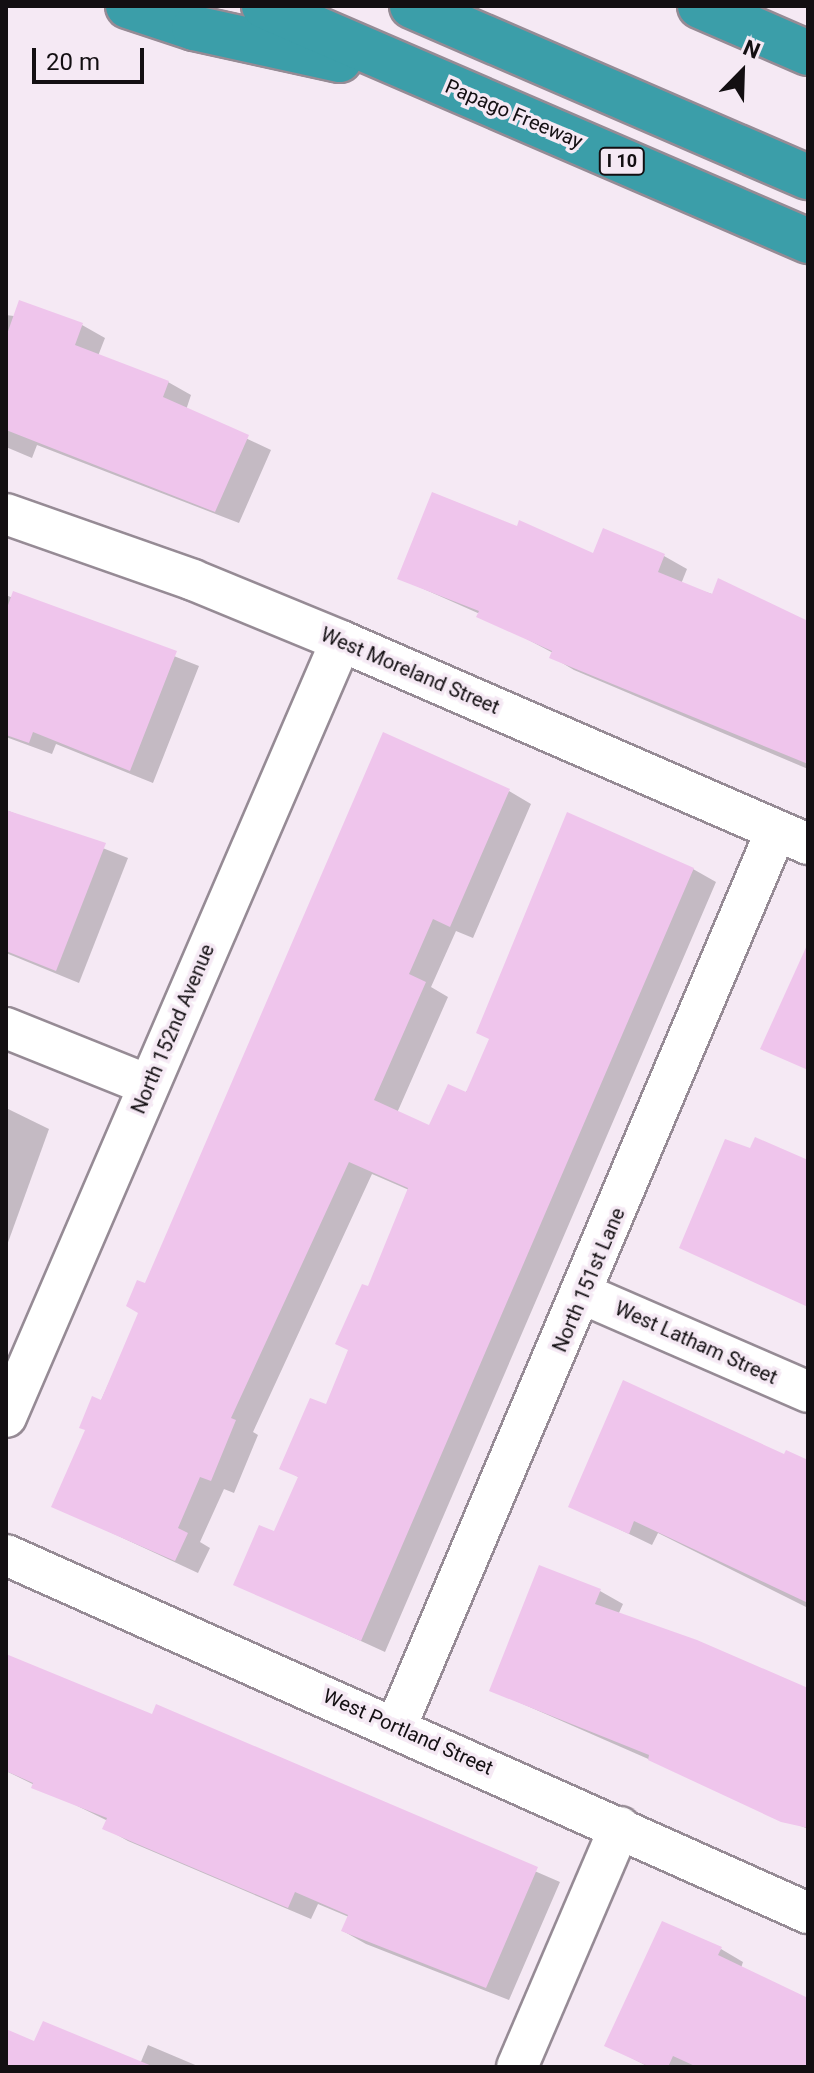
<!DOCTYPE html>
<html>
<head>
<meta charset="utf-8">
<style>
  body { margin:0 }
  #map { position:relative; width:814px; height:2073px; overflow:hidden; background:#f5e9f4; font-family:Roboto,sans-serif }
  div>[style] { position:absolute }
  .shadow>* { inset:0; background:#0003 }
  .building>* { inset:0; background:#efc5ec }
  .roads { filter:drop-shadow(2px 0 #968b95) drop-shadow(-2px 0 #968b95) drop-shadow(0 2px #968b95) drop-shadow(0 -2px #968b95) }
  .street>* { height:40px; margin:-20px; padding:0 20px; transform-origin:20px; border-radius:20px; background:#fff }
  .highway>* { height:44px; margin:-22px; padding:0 22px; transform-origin:22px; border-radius:22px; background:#3b9ea9 }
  span { translate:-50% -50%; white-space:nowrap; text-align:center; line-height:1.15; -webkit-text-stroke:7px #f5e9f4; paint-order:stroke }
  .shield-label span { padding:2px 6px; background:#f5e9f4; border:2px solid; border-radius:6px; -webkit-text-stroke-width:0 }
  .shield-label { font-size:18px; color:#130f12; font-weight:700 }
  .street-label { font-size:20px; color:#130f12 }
  .frame { position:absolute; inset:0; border:8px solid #130f12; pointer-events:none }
  .north { position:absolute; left:702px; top:32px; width:80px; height:80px; -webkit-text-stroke:6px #f5e9f4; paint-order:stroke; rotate:23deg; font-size:22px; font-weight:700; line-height:32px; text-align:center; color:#130f12 }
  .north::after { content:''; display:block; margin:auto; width:28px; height:36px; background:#130f12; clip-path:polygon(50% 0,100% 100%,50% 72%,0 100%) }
  .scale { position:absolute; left:32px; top:48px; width:112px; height:36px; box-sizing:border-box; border:4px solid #130f12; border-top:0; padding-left:10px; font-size:24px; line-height:28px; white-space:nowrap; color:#130f12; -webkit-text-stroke:6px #f5e9f4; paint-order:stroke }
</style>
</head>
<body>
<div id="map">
  <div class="shadow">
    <i style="clip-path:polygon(6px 315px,82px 325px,105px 338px,98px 356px,168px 382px,191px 395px,186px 410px,271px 450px,239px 523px,37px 445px,32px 458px,6px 447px)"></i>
    <i style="clip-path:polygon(594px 556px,664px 556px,687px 569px,681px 584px,808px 625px,808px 769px,574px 670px,552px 657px,553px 653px,480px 614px,399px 578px)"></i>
    <i style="clip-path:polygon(15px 593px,199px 666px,153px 783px,56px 744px,52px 754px,6px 737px,6px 595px,13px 598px)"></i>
    <i style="clip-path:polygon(509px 791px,531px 804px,473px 938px,456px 931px,431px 987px,448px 997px,397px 1113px,430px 1127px,693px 869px,716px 882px,385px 1652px,236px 1584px,275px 1534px,300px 1478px,282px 1468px,327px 1407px,409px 1190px,372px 1174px,253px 1432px,258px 1435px,234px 1493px,224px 1489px,200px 1542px,210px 1548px,198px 1573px,54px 1506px,140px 1313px,146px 1286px)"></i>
    <i style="clip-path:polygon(6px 810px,128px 858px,79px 983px,6px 953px)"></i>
    <i style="clip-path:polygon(6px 1108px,49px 1129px,6px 1248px)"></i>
    <i style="clip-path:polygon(808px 1466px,808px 1608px,658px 1533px,652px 1545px,571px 1506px)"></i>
    <i style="clip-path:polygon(600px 1591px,623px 1604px,618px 1615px,808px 1691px,808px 1829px,491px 1690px)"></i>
    <i style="clip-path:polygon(6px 1655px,153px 1717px,157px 1707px,560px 1882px,509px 2000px,366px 1944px,343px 1931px,349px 1917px,318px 1904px,311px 1919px,128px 1841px,105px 1828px,108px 1821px,6px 1771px)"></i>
    <i style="clip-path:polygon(721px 1949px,743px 1962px,741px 1968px,808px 2000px,808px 2067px,649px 2067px,606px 2045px)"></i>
    <i style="clip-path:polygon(6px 2031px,36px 2044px,140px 2064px,148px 2045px,200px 2067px,6px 2067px)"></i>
  </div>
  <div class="building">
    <i style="clip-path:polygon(19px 300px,83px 323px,75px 345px,169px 381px,163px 397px,249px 435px,215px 512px,6px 430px,6px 337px)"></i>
    <i style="clip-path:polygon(432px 492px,517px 526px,519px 520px,593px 553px,603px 528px,665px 554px,658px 572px,712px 594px,718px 578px,808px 621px,808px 764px,549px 658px,552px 651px,476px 617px,479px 611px,397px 579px)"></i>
    <i style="clip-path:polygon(13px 591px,177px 651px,130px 771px,33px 732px,29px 743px,6px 735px,6px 611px)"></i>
    <i style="clip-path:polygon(383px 732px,510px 789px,450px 927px,433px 919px,409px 974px,426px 982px,374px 1100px,429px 1125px,448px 1084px,466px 1092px,489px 1039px,476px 1033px,567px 812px,694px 868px,361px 1641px,233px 1585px,259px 1525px,274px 1531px,298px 1477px,279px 1469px,310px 1398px,326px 1404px,348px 1350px,335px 1344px,362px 1284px,368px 1286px,408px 1188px,349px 1162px,231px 1418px,236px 1420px,211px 1481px,200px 1477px,178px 1528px,188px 1533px,175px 1561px,51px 1507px,85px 1430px,79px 1428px,92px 1396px,101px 1400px,138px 1313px,126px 1306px,137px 1280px,145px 1283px)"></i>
    <i style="clip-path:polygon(6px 810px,106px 843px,56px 971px,6px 951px)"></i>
    <i style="clip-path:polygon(808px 943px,808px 1070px,760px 1049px)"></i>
    <i style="clip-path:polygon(755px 1137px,808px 1160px,808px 1307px,679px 1248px,725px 1139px,750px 1148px)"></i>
    <i style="clip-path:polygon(623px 1380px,784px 1454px,786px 1450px,808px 1460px,808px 1603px,634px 1521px,629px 1534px,568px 1507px)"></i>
    <i style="clip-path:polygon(539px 1565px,601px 1589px,595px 1604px,697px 1640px,808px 1688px,808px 1828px,781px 1822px,648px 1760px,649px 1755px,489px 1691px)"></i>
    <i style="clip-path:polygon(6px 1654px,152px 1714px,156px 1704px,538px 1867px,486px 1988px,341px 1931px,348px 1915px,295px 1892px,288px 1908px,102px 1829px,107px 1818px,31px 1788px,33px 1783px,6px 1771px)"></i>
    <i style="clip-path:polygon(662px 1921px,722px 1947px,718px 1955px,808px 1998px,808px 2067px,697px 2067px,673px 2056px,668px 2067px,650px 2067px,604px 2046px)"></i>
    <i style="clip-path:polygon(43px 2021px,152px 2066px,152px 2067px,6px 2067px,6px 2029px,34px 2041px)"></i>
  </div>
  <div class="roads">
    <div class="street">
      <i style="left:6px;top:514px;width:198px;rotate:19.4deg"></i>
      <i style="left:193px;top:580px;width:160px;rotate:22.4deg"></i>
      <i style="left:341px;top:641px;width:509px;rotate:23.49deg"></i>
      <i style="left:6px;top:1028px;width:153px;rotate:21.9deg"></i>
      <i style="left:583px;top:1294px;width:245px;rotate:23.5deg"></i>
      <i style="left:6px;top:1417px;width:845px;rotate:-66.65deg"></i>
      <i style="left:6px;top:1555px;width:878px;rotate:24.06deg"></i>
      <i style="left:396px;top:1727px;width:973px;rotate:-67.02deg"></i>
      <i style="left:517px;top:2067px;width:261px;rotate:-66.8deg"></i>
    </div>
    <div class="highway">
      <i style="left:128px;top:6px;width:70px;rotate:18.4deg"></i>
      <i style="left:194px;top:28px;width:149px;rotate:12.4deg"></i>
      <i style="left:264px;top:6px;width:593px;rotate:23.36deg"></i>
      <i style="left:412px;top:6px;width:431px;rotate:23.4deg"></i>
      <i style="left:700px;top:6px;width:118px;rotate:23.5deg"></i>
    </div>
  </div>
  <div class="shield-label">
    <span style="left:622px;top:161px">I 10</span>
  </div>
  <div class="street-label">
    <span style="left:514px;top:114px;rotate:23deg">Papago Freeway</span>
    <span style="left:410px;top:671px;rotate:23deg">West Moreland Street</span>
    <span style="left:173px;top:1029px;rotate:-67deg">North 152nd Avenue</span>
    <span style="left:589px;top:1280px;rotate:-67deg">North 151st Lane</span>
    <span style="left:696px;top:1343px;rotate:24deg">West Latham Street</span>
    <span style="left:408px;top:1732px;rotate:24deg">West Portland Street</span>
  </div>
  <div class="frame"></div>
  <div class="north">N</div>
  <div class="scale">20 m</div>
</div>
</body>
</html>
